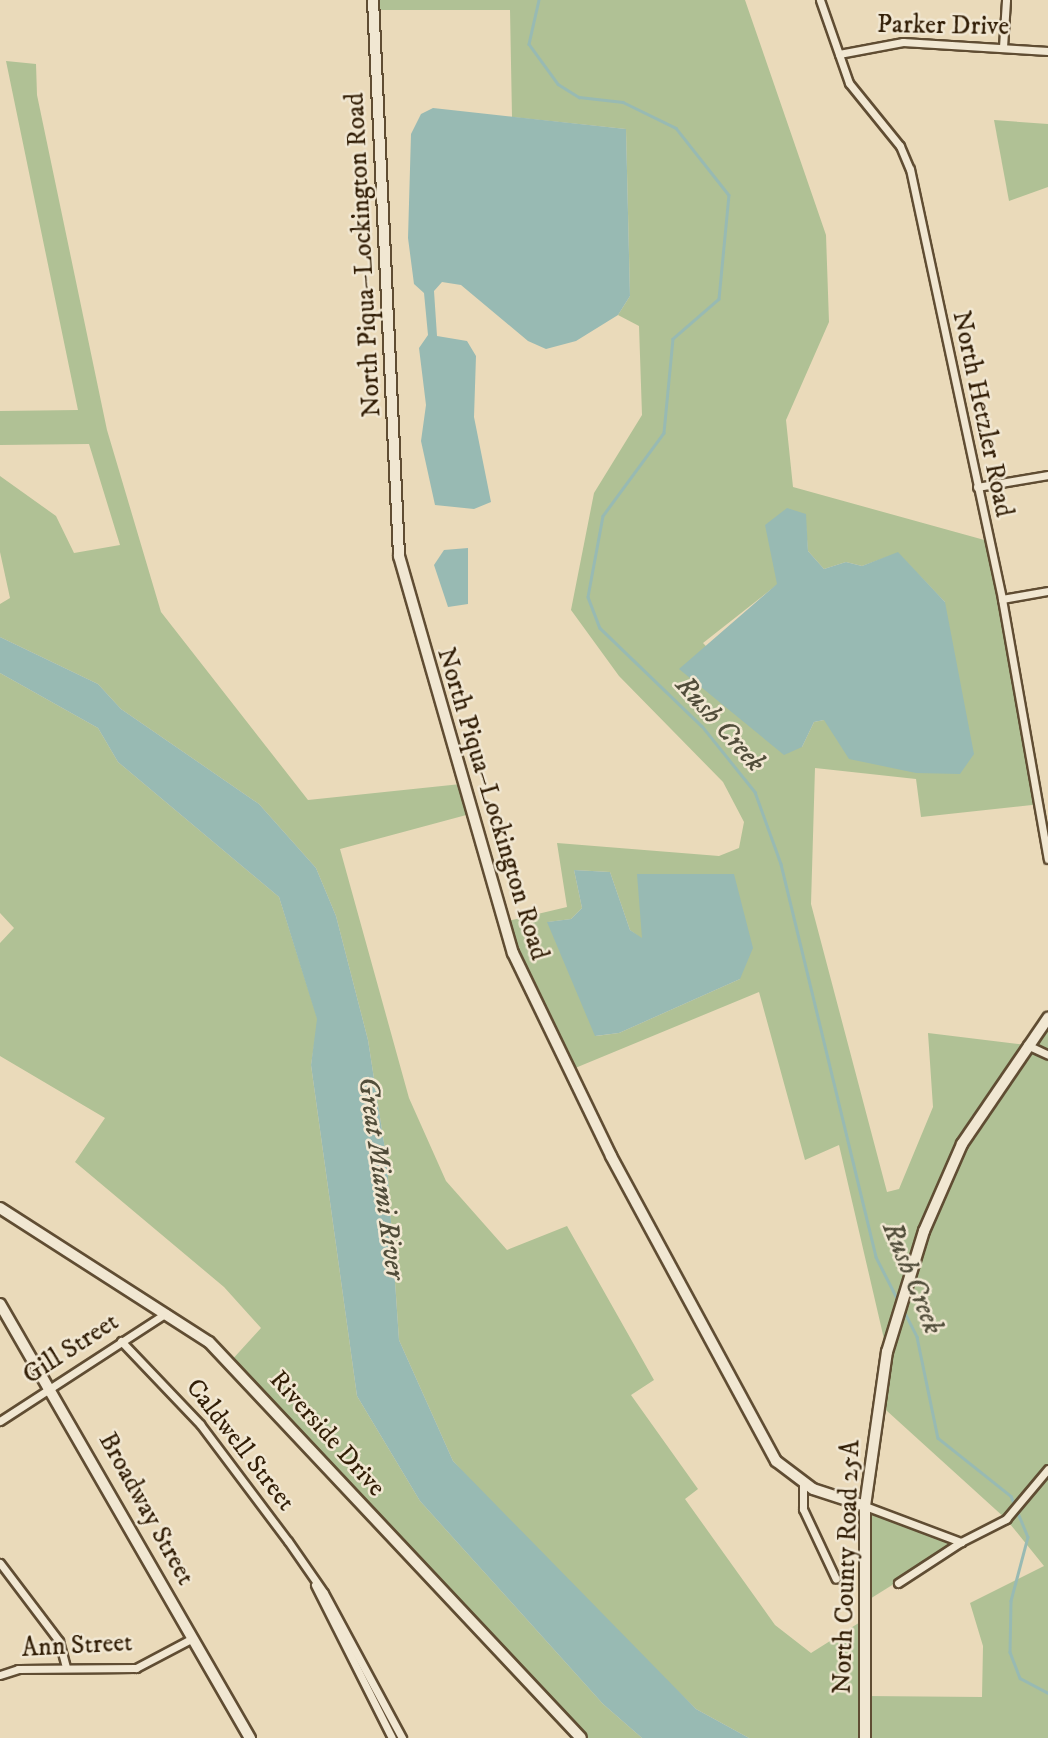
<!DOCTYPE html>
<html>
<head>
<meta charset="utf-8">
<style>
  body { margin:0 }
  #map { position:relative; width:1048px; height:1738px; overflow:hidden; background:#eadaba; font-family:"IM FELL DW Pica",serif }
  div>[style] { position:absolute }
  .green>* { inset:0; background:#b0c195 }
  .water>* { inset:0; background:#98bab3 }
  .stream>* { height:2.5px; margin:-1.25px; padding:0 1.25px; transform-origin:1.25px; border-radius:1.25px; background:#98bab3 }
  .roads { filter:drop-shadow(2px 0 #604d33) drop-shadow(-2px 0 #604d33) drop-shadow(0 2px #604d33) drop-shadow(0 -2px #604d33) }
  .street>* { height:7px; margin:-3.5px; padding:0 3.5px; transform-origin:3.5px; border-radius:3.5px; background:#f1e7d2 }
  .secondary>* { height:10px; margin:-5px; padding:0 5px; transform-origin:5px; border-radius:5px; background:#f1e7d2 }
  span { translate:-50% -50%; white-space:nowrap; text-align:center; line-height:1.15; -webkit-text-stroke:5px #f1e7d2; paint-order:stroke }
  .street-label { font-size:26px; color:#321e06 }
  .water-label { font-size:28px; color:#514d3a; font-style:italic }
</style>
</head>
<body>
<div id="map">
  <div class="green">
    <i style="clip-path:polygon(evenodd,373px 0,745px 0,826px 235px,829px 322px,786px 420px,793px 487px,988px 541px,1041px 804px,921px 817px,916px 779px,815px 768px,811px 904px,887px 1192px,899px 1189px,933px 1107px,928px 1033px,1027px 1045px,1048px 1018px,1048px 1738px,749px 1738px,696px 1709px,556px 1573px,453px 1461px,399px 1340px,387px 1162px,368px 1040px,336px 916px,316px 868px,259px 804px,121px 709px,98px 684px,0 637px,0 604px,10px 598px,0 552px,0 476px,56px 516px,74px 553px,120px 545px,89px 444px,0 445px,0 411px,78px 410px,6px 61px,36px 64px,37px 95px,107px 430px,161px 612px,308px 800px,461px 784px,470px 814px,340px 849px,409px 1098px,446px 1181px,507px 1250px,567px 1226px,654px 1380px,631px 1395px,698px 1489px,685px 1499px,775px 1625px,811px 1653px,865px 1619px,865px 1696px,982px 1697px,983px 1646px,970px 1603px,1044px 1566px,1006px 1519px,876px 1401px,887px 1352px,839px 1145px,805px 1160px,759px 992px,568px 1071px,504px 922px,567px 907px,557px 843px,719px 856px,739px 848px,744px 822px,723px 782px,619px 676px,571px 610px,594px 493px,642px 415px,639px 326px,618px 315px,630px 296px,626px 129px,512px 117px,510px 10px,374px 10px,373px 0,805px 515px,808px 551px,824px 569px,846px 562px,862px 566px,898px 553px,945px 602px,824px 720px,814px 722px,802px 747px,703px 643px,778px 584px,805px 515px,373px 0,574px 870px,610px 872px,630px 930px,642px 939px,740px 979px,619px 1033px,596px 1036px,548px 922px,571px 919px,582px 908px,574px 870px)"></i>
    <i style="clip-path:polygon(994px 120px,1048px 124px,1048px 187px,1009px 201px)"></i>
    <i style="clip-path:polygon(940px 290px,970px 419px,962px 420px,934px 293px)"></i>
    <i style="clip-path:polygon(0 673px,98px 728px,118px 762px,279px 897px,318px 1020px,311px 1065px,357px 1396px,420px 1501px,603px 1704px,642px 1738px,581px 1738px,532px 1693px,230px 1362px,261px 1328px,224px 1287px,75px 1162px,105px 1118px,0 1056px,0 943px,14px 928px,0 913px)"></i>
    <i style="clip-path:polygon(865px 1506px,961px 1542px,865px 1602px)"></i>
  </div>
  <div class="water">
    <i style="clip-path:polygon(433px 108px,626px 129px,630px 296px,618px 315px,576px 341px,546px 349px,528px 341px,461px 285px,442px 282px,434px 291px,437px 336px,467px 341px,476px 356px,474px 417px,491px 502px,474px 509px,435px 505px,421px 441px,426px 405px,419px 348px,428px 335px,424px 293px,414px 284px,408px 238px,411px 134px,421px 114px)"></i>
    <i style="clip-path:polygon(787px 508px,806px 514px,808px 551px,824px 569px,846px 562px,862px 566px,898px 552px,945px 602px,974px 754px,960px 774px,916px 773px,849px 759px,824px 720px,814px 722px,802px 747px,784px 755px,679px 669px,777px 584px,765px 525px)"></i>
    <i style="clip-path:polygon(468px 548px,468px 604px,448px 607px,434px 565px,444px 550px)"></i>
    <i style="clip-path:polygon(0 637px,98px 684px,121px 709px,259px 804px,316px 868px,336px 916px,368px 1040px,387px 1162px,399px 1340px,453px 1461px,696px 1709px,749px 1738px,642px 1738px,603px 1704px,420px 1501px,357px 1396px,311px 1065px,317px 1019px,279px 897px,118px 762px,98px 728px,0 673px)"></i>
    <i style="clip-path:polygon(574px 870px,610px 872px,630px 930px,642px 938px,637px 874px,734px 874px,753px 948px,740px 979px,619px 1033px,595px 1036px,547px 922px,571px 919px,582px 908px)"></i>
  </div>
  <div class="stream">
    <i style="left:539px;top:0;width:45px;rotate:102.8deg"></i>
    <i style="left:529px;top:44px;width:49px;rotate:54.1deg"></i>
    <i style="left:558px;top:84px;width:25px;rotate:32deg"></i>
    <i style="left:579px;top:97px;width:44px;rotate:6.5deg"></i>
    <i style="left:623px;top:102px;width:59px;rotate:26.1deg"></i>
    <i style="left:676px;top:128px;width:85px;rotate:51.7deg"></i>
    <i style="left:729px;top:195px;width:104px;rotate:95.5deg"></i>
    <i style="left:719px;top:299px;width:61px;rotate:139deg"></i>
    <i style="left:673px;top:339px;width:94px;rotate:95.5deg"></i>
    <i style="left:664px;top:433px;width:103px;rotate:126.3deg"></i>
    <i style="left:603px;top:516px;width:82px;rotate:100.5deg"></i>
    <i style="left:588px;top:597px;width:33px;rotate:69deg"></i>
    <i style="left:600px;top:628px;width:141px;rotate:43.9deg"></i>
    <i style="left:702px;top:726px;width:85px;rotate:51.2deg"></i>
    <i style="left:755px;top:792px;width:77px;rotate:70.1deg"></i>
    <i style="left:781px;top:864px;width:404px;rotate:76.4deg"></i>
    <i style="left:876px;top:1257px;width:51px;rotate:62.9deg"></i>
    <i style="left:904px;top:1311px;width:29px;rotate:63deg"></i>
    <i style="left:917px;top:1337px;width:103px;rotate:78.3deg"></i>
    <i style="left:938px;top:1438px;width:93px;rotate:38.5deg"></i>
    <i style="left:1011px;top:1496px;width:44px;rotate:67.5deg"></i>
    <i style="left:1028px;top:1537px;width:66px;rotate:104.9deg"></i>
    <i style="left:1011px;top:1601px;width:51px;rotate:91.1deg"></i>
    <i style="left:1010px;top:1652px;width:28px;rotate:69deg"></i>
    <i style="left:1020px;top:1678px;width:32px;rotate:28deg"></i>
  </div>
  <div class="roads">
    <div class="street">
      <i style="left:820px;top:0;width:88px;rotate:70.7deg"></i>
      <i style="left:849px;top:83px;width:81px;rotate:51deg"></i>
      <i style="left:900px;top:146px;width:25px;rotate:67deg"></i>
      <i style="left:910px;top:169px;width:440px;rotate:77.9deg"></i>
      <i style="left:1002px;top:599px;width:264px;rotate:80deg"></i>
      <i style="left:1003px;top:47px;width:47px;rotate:-86.3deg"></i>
      <i style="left:839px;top:54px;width:65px;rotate:-10.6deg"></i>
      <i style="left:903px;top:42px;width:145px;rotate:3.6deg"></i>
      <i style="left:977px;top:487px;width:72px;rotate:-9.6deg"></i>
      <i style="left:1002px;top:599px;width:47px;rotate:-9.9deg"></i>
      <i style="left:1027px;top:1045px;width:23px;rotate:25deg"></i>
      <i style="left:121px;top:1341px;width:115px;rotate:46.4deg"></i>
      <i style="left:200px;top:1424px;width:146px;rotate:53.1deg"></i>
      <i style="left:288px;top:1541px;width:63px;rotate:55.3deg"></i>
      <i style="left:324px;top:1593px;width:165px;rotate:61.7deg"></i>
      <i style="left:0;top:1421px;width:198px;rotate:-33deg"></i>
      <i style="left:803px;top:1484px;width:25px;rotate:90deg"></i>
      <i style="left:803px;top:1509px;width:77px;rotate:64.8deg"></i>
      <i style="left:865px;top:1506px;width:103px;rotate:20.6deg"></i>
      <i style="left:961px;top:1542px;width:51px;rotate:-27.1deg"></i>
      <i style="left:1006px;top:1519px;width:65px;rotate:-50deg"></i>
      <i style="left:0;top:1563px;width:98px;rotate:52.9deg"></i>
      <i style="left:59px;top:1641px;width:28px;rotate:75deg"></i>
      <i style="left:898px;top:1583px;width:75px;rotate:-33.1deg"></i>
      <i style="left:315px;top:1585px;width:171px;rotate:63.3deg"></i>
      <i style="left:0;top:1675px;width:19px;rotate:-18deg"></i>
      <i style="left:18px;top:1669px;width:118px;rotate:-0.5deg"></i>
      <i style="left:136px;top:1668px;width:64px;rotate:-27.8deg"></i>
    </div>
    <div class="secondary">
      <i style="left:373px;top:0;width:557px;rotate:87.32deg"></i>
      <i style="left:399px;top:556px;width:413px;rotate:74deg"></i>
      <i style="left:513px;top:953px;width:225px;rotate:64.2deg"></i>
      <i style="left:611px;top:1156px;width:347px;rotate:61.6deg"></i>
      <i style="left:776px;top:1461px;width:46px;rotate:37.1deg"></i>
      <i style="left:813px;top:1489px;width:55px;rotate:18.1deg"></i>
      <i style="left:0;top:1208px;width:248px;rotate:32.7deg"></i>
      <i style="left:209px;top:1342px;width:543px;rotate:46.79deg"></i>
      <i style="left:0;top:1304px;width:501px;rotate:60.06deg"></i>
      <i style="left:865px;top:1738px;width:232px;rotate:-90deg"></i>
      <i style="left:865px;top:1506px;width:156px;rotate:-81.9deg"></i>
      <i style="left:887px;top:1352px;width:127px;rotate:-73deg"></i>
      <i style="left:924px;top:1231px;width:95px;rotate:-66.4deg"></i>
      <i style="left:962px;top:1144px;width:153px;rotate:-55.7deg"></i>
    </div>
  </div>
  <div class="street-label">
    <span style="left:943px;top:26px;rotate:1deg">Parker Drive</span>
    <span style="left:364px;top:255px;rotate:-93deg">North Piqua–Lockington Road</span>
    <span style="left:982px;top:414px;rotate:78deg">North Hetzler Road</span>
    <span style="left:492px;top:804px;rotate:73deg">North Piqua–Lockington Road</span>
    <span style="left:71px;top:1349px;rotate:-33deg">Gill Street</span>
    <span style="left:327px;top:1434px;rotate:48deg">Riverside Drive</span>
    <span style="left:240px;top:1445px;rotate:52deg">Caldwell Street</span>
    <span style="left:146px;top:1509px;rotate:61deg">Broadway Street</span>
    <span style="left:847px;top:1567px;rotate:-88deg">North County Road 25A</span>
    <span style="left:77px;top:1646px;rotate:-3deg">Ann Street</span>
  </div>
  <div class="water-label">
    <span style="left:720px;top:724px;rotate:48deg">Rush Creek</span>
    <span style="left:381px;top:1178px;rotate:82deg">Great Miami River</span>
    <span style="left:912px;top:1278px;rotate:68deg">Rush Creek</span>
  </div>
</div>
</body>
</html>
